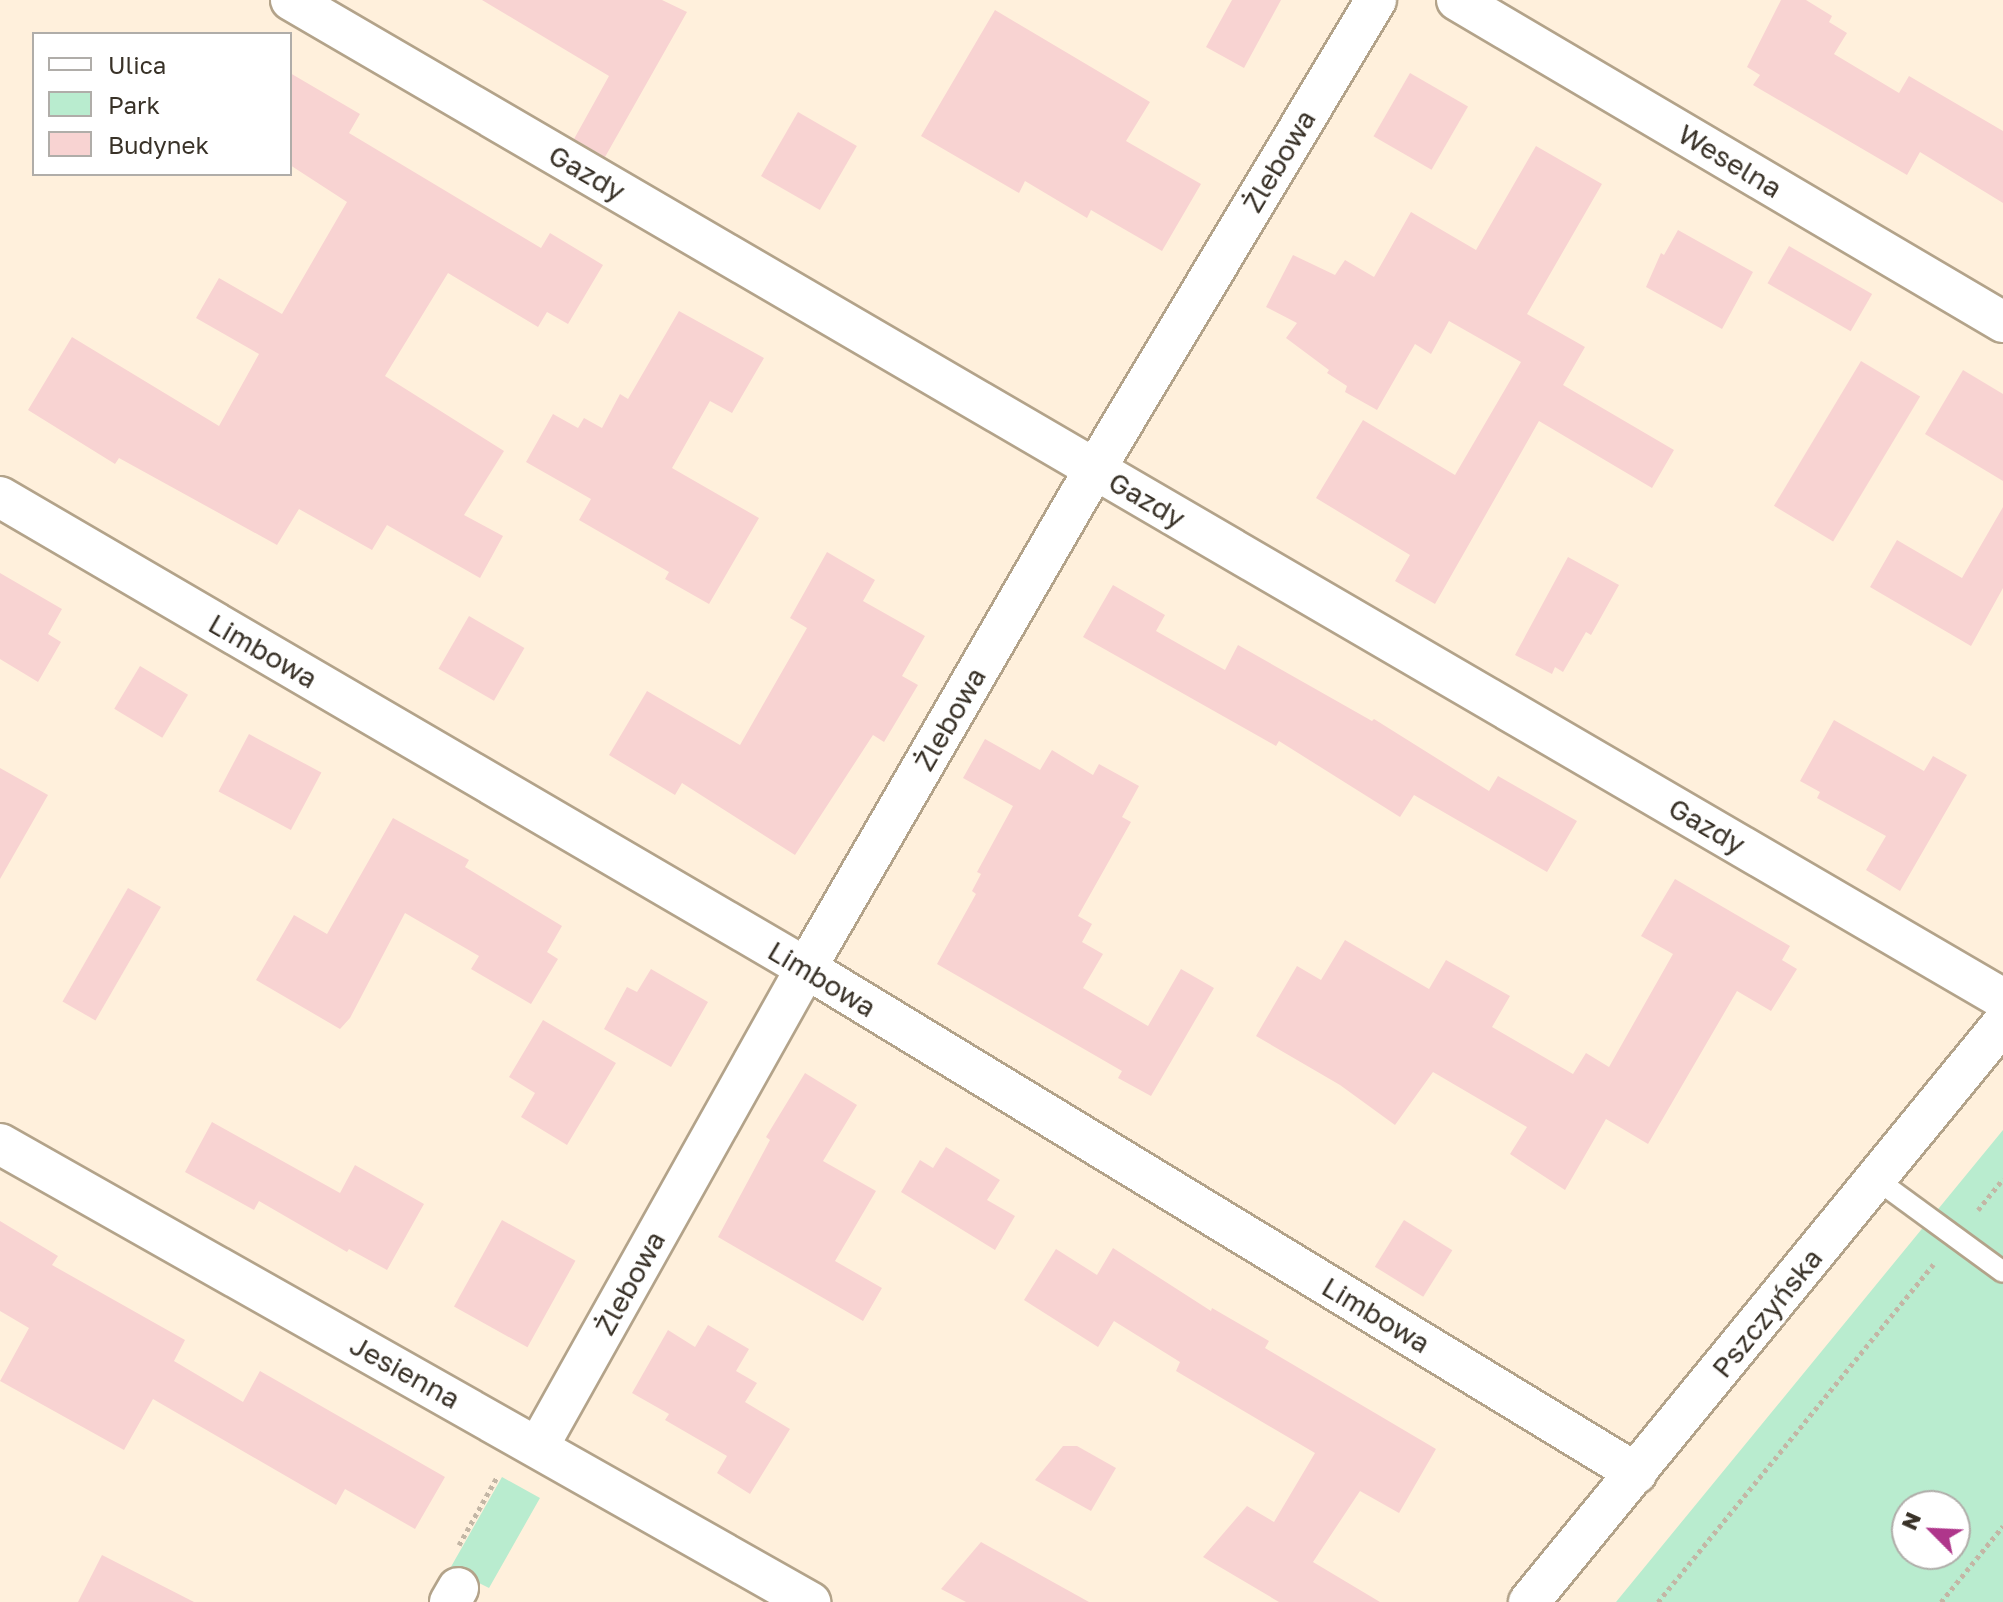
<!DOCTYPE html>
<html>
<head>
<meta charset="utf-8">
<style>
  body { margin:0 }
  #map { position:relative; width:2003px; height:1602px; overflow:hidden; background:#fff0dc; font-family:"Golos Text",sans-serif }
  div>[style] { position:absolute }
  .green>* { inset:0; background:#b9eccf }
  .building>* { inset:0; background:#f8d3d2; transform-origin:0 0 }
  .path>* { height:5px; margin-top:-2.5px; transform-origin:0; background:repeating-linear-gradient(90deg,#c3b6a5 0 4px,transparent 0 8px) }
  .roads { filter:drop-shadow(2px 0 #b3a38a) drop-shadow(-2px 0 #b3a38a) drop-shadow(0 2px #b3a38a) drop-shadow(0 -2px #b3a38a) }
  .service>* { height:20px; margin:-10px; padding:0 10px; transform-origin:10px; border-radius:10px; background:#fff }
  .minor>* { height:40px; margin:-20px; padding:0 20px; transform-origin:20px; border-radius:20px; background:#fff }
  span { translate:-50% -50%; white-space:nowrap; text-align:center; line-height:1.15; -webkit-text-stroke:7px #fff; paint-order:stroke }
  .street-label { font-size:28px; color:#393228 }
  .legend { position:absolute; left:32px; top:32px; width:260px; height:144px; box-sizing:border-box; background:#fff; border:2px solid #b0ada9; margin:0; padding:10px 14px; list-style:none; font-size:24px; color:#393228 }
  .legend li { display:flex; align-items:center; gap:16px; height:40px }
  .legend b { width:40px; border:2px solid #b0ada9 }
  .north { position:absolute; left:1891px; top:1490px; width:80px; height:80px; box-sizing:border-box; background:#fff; border:2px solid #b0ada9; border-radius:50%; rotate:294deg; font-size:22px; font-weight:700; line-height:32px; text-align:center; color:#393228 }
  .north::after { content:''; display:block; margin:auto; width:28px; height:36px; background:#af368b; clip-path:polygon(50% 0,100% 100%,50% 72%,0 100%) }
</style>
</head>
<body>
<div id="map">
  <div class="green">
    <i style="clip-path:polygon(evenodd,2003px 1130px,2003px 1602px,1616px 1602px,1930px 1219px,2003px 1130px,1907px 1506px,1955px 1506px,1955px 1554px,1907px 1554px,1907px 1506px)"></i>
    <i style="clip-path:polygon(502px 1477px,540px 1498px,489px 1588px,467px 1577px,431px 1602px)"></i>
  </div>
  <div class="building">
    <i style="clip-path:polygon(482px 0,662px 0,687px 12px,605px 157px,574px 139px,609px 76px)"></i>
    <i style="clip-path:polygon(1232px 0,1281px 0,1244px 68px,1206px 47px)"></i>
    <i style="clip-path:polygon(1781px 0,1806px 0,1832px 16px,1829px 22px,1847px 33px,1834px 54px,1899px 93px,1909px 76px,2003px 131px,2003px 203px,1920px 152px,1907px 175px,1753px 85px,1760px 75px,1747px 67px)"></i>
    <i style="clip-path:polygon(995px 10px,1150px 102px,1126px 141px,1201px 184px,1162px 251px,1091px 210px,1087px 218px,1025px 181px,1019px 193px,921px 136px)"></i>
    <i style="clip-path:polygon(290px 73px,360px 114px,349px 133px,541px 248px,550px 233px,603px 265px,568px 324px,547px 312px,538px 327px,448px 273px,385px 376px,504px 451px,464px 515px,503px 536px,480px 578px,387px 525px,372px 550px,299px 509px,277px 545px,119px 458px,115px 464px,28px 410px,72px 337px,219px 426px,259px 354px,196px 318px,219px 278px,282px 314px,347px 202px,290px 165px)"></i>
    <i style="left:1410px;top:73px;width:67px;height:73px;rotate:30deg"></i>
    <i style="left:798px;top:112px;width:68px;height:74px;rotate:30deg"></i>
    <i style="clip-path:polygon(1536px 146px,1602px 184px,1527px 314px,1585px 347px,1563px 385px,1674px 450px,1652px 488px,1539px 421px,1435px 604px,1395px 581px,1410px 555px,1316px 498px,1363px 420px,1455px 475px,1521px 362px,1449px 321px,1431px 354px,1415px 344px,1377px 410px,1345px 392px,1347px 386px,1327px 373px,1329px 370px,1286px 338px,1297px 323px,1266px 307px,1293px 255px,1335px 275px,1345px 260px,1374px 277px,1411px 212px,1476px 250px)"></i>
    <i style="clip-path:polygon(1678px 230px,1753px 272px,1722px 329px,1646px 287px,1661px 253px,1664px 255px)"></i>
    <i style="left:1789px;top:246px;width:96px;height:43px;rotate:30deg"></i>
    <i style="clip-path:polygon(679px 311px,764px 358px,732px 413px,710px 401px,672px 468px,759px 518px,709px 604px,665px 579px,669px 572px,579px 520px,591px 499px,526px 462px,553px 414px,578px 428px,584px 418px,602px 428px,620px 394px,628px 399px)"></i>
    <i style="left:1861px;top:361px;width:69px;height:169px;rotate:31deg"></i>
    <i style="clip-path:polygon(1963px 370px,2003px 394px,2003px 481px,1925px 434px)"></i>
    <i style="clip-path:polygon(2003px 507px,2003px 588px,1971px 646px,1870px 587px,1897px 540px,1962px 578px)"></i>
    <i style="clip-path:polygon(827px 552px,875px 580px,863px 601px,925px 636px,902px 676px,918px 685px,884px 742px,873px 735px,795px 855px,682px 783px,675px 795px,609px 755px,647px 691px,740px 745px,807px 628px,790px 618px)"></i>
    <i style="clip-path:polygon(1568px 557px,1619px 585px,1591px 635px,1586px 632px,1563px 672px,1555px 667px,1552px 674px,1515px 655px)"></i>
    <i style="clip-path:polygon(0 573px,62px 609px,48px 634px,61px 642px,38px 682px,0 659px)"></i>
    <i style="clip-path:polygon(1113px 585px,1165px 615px,1156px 631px,1225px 670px,1238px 645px,1372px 721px,1374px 719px,1489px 791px,1498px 776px,1577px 821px,1547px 872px,1414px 795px,1400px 817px,1279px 741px,1276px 746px,1083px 637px)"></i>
    <i style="left:469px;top:616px;width:64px;height:61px;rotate:30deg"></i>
    <i style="left:140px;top:666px;width:56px;height:50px;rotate:31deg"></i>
    <i style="clip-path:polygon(1834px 720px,1924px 771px,1933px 756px,1967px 775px,1900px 891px,1866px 870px,1886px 836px,1817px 798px,1820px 792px,1800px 781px)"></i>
    <i style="left:249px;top:734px;width:82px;height:65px;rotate:28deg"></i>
    <i style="clip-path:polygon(985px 739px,1040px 770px,1052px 750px,1093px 775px,1099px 764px,1139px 786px,1122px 817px,1131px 822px,1078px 916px,1092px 924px,1082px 942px,1103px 954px,1083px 988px,1148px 1026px,1181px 969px,1214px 988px,1151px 1096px,1118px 1078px,1122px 1071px,937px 964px,976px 894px,972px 891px,981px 874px,977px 872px,1013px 806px,963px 778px)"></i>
    <i style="clip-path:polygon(0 768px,48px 795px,0 879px)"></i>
    <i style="clip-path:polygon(393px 818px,469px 860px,465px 867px,562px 926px,547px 952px,558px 959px,531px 1004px,471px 969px,479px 956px,405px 913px,350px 1018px,340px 1029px,256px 980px,294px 915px,327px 934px)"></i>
    <i style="clip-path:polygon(1675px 879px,1790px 946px,1782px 960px,1797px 969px,1771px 1011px,1737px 991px,1648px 1144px,1606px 1119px,1565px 1190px,1510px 1154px,1527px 1127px,1433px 1072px,1395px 1125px,1340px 1085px,1256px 1036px,1297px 966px,1321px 980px,1345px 940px,1429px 989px,1446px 960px,1510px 996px,1492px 1027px,1573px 1074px,1586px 1053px,1609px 1067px,1673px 954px,1641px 936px)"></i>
    <i style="left:128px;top:888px;width:38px;height:131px;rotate:30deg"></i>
    <i style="clip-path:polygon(651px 969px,708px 1002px,671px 1067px,604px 1029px,627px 987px,637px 992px)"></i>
    <i style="clip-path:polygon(543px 1020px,616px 1063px,567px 1145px,521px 1117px,535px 1093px,509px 1077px)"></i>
    <i style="clip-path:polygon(805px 1073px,857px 1105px,823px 1161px,876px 1191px,835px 1261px,882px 1288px,863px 1321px,718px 1237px,770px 1140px,766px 1137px)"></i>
    <i style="clip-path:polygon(212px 1122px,340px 1193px,355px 1165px,424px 1204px,387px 1270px,349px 1249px,347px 1252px,259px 1201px,254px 1210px,185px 1172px)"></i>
    <i style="clip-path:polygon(946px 1147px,1000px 1180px,987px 1200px,1015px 1216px,995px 1250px,901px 1192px,920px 1160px,933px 1168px)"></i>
    <i style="left:502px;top:1220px;width:84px;height:99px;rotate:29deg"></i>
    <i style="left:1404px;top:1220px;width:57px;height:55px;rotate:32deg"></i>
    <i style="clip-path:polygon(0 1221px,58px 1256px,52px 1265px,185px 1340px,174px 1361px,243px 1402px,260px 1371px,445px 1477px,415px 1529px,345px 1489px,336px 1505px,153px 1399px,124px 1450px,0 1381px,29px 1328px,0 1311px)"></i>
    <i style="clip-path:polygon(1113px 1248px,1211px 1311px,1212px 1308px,1269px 1341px,1265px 1348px,1436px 1449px,1399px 1513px,1360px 1491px,1313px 1562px,1380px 1602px,1279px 1602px,1203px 1557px,1247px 1506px,1274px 1522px,1315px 1453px,1176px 1371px,1180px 1362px,1114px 1321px,1098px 1347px,1024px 1300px,1056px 1249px,1097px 1275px)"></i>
    <i style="clip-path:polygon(708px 1325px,749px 1349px,736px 1371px,757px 1383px,745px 1402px,790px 1429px,750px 1494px,717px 1473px,727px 1456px,665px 1420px,669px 1414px,632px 1393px,668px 1330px,695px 1347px)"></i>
    <i style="clip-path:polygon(1063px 1446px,1077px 1446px,1116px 1468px,1091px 1511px,1035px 1480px)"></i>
    <i style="clip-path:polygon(981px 1542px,1089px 1602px,966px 1602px,941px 1589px)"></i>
    <i style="clip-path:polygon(102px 1555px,194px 1602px,78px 1602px)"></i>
  </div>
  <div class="path">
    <i style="left:1978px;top:1210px;width:40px;rotate:-51deg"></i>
    <i style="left:459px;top:1545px;width:78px;rotate:-60.8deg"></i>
    <i style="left:1658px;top:1602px;width:436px;rotate:-50.8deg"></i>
    <i style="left:1941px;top:1602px;width:98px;rotate:-50.8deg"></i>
  </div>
  <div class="roads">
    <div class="service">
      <i style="left:1876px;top:1179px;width:157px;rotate:36.2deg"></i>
    </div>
    <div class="minor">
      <i style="left:291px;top:0;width:1982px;rotate:30.26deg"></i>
      <i style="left:1457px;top:0;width:634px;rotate:30.53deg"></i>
      <i style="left:0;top:497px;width:934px;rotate:30.3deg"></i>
      <i style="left:806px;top:968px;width:972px;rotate:31.32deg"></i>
      <i style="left:0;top:1144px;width:931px;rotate:29.49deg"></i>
      <i style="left:538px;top:1447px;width:549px;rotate:-60.77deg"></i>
      <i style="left:806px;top:968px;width:545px;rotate:-59.96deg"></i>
      <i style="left:1079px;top:496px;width:578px;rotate:-59.09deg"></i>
      <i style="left:450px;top:1602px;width:16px;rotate:-60deg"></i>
      <i style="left:1529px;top:1602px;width:748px;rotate:-50.69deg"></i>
    </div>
  </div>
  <div class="street-label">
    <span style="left:1279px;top:161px;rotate:-59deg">Żlebowa</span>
    <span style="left:1730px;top:161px;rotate:31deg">Weselna</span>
    <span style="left:587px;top:173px;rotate:30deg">Gazdy</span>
    <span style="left:1147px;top:500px;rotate:30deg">Gazdy</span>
    <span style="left:263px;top:651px;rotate:30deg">Limbowa</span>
    <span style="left:950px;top:719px;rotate:-60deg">Żlebowa</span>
    <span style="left:1707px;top:826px;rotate:30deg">Gazdy</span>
    <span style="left:822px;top:979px;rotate:31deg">Limbowa</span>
    <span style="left:630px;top:1283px;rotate:-61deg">Żlebowa</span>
    <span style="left:1767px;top:1313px;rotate:-51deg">Pszczyńska</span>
    <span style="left:1376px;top:1315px;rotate:31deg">Limbowa</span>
    <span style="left:405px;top:1372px;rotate:29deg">Jesienna</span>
  </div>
  <ul class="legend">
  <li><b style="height:10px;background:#fff"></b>Ulica</li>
  <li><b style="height:22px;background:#b9eccf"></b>Park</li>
  <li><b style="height:22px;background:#f8d3d2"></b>Budynek</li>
  </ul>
  <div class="north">N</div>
</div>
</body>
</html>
